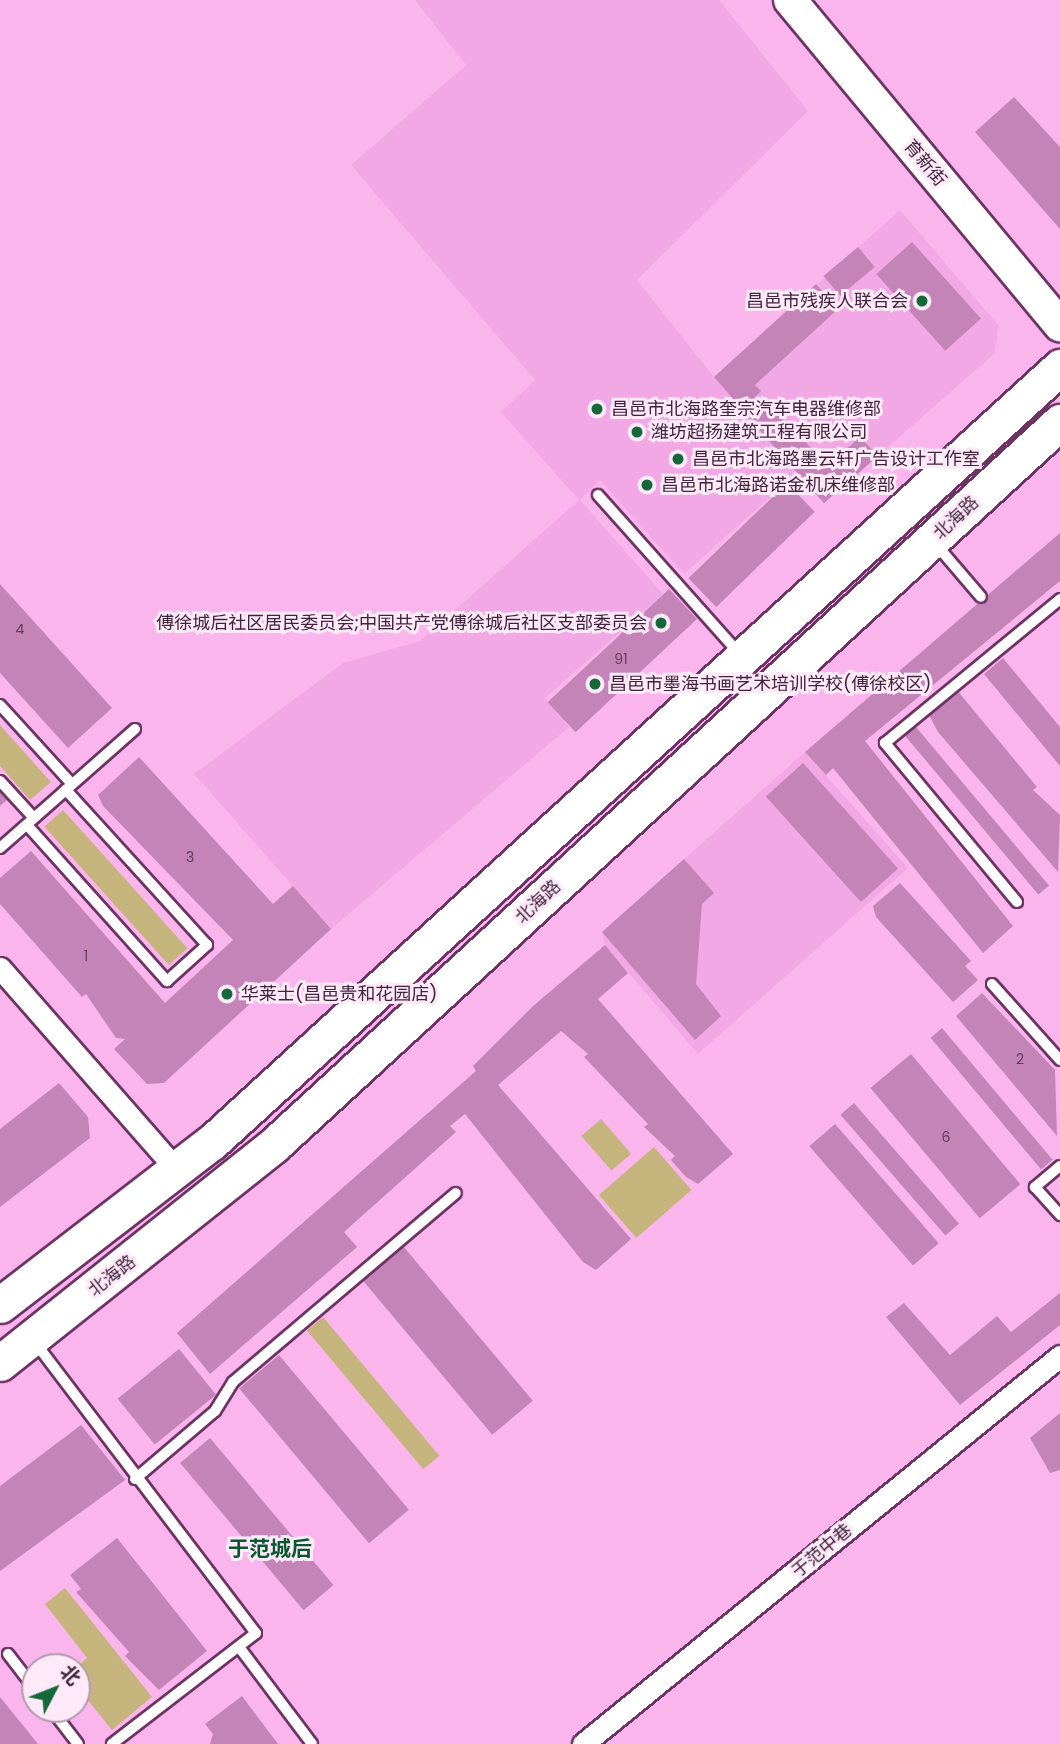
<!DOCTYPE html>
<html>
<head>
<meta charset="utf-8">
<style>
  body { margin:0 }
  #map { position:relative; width:1060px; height:1744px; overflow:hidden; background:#fab6ec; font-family:Poppins,"Noto Sans SC",sans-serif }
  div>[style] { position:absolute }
  .built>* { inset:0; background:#f1a8e4 }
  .green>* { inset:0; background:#c5b57d; transform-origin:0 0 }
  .building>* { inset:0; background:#c484b8; transform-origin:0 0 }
  .roads { filter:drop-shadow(2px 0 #6d3364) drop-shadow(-2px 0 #6d3364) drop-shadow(0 2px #6d3364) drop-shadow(0 -2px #6d3364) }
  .lane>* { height:10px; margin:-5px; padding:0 5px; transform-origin:5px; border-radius:5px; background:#fff }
  .street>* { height:21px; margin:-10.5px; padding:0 10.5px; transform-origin:10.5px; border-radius:10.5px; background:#fff }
  .secondary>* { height:32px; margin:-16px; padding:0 16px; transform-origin:16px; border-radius:16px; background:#fff }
  .primary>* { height:35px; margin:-17.5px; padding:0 17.5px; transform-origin:17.5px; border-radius:17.5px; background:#fff }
  .dots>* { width:19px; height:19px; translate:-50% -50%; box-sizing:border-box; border:4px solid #fee9f9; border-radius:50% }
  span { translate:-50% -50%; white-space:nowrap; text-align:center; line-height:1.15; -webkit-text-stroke:6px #fee9f9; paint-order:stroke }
  .number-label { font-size:14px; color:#603d5a }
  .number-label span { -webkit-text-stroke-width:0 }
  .street-label { font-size:18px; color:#3f253b }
  .poi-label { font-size:18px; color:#3f253b }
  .right { translate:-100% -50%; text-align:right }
  .left { translate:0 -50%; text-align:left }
  .quarter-label { font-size:21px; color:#07582f; font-weight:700 }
  .north { position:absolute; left:21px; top:1653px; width:70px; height:70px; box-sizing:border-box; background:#fee9f9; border:2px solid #b29bad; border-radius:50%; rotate:48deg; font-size:19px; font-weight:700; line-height:28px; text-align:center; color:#3f253b }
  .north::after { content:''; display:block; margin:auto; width:24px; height:32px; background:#14693a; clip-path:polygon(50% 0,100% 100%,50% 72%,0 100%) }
</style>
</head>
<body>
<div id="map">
  <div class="built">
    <i style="clip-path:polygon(415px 0,719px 0,808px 111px,637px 280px,714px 377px,900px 210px,998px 325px,995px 353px,824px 503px,797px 473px,684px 574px,600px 480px,580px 500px,663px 594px,545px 698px,569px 727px,331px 929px,194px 774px,343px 663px,420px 641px,579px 500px,501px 412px,535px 380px,351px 165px,466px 65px)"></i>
    <i style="clip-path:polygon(805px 752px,908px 868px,698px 1054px,605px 945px,602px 932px)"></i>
  </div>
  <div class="green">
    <i style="clip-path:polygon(0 725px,51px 782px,30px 800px,0 766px)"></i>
    <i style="left:63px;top:810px;width:186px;height:25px;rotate:48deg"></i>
    <i style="left:601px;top:1119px;width:46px;height:26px;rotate:49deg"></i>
    <i style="left:654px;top:1147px;width:57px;height:73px;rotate:49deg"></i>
    <i style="left:323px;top:1317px;width:181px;height:21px;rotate:50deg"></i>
    <i style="clip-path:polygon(65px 1588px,152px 1697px,112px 1730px,77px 1687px,77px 1667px,87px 1658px,45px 1604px)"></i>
  </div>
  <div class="building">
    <i style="clip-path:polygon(1014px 97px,1060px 147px,1060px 229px,975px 132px)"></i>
    <i style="left:912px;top:242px;width:103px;height:48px;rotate:48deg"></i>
    <i style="left:858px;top:247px;width:26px;height:45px;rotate:50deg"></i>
    <i style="clip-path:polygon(816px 284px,838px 309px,755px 385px,761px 391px,743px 410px,714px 377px)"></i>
    <i style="clip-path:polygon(768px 402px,828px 466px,860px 437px,878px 456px,824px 503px,749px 418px)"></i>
    <i style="left:787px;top:483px;width:40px;height:137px;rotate:46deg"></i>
    <i style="clip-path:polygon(1060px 533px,1060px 581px,865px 741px,1013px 926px,983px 953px,833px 768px,826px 775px,805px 752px)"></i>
    <i style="clip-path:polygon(0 584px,112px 708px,68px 748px,0 673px)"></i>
    <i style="left:669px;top:589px;width:41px;height:166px;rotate:47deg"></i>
    <i style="clip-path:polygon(1003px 658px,1060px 727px,1060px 766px,984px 674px)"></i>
    <i style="clip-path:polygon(956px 689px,1037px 787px,1033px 790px,1060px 815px,1058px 872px,938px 732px,928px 713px)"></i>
    <i style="left:916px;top:727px;width:207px;height:14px;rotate:50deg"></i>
    <i style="clip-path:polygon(139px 757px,273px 904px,293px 886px,331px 929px,164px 1083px,147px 1084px,114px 1049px,125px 1039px,116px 1038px,86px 994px,82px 997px,0 904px,0 878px,31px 851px,165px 1003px,233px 940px,103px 806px,98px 795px)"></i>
    <i style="left:803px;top:763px;width:142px;height:50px;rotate:48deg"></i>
    <i style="clip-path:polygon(0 790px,8px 799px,0 806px)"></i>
    <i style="clip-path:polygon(684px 859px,714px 893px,702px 904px,696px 984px,721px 1016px,695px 1040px,602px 932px)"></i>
    <i style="clip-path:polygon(900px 883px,971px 961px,965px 966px,978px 980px,953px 1002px,876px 917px,873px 906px)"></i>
    <i style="clip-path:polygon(605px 945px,628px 973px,598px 999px,733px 1154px,698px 1184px,686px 1177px,671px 1160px,675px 1156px,644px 1127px,648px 1124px,584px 1057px,588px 1054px,561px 1031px,498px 1085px,631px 1239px,596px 1270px,583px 1262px,465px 1114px,450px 1126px,456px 1132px,344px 1232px,357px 1247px,210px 1374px,177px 1333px,476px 1071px,473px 1066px,533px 1006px)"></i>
    <i style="clip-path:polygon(982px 993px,1055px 1070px,1057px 1136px,956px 1016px)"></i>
    <i style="left:942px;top:1028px;width:172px;height:15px;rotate:50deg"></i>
    <i style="left:911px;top:1054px;width:170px;height:53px;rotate:50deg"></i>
    <i style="clip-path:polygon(59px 1083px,88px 1117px,90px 1138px,0 1207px,0 1129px)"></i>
    <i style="left:854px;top:1103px;width:160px;height:18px;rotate:49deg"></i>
    <i style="left:835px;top:1124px;width:158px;height:34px;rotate:49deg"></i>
    <i style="left:403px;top:1246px;width:202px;height:53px;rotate:50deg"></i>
    <i style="clip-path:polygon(1060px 1293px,1060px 1325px,960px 1405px,886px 1317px,904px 1303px,950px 1355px,997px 1316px,1011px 1332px)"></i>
    <i style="left:179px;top:1349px;width:59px;height:79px;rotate:51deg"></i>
    <i style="left:279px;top:1355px;width:202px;height:52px;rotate:50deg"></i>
    <i style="clip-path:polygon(1060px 1413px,1060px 1470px,1050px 1473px,1030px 1438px)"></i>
    <i style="clip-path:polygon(81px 1425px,125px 1480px,0 1571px,0 1486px)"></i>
    <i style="left:210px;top:1438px;width:192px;height:39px;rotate:50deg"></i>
    <i style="clip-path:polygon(117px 1538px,207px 1651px,159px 1690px,125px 1656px,129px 1652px,76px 1592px,81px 1589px,70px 1575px)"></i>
    <i style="clip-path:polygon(242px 1696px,278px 1744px,210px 1744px,213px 1734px,205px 1724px)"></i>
    <i style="clip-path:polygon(0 1697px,38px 1744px,0 1744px)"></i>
  </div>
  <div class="roads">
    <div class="lane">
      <i style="left:598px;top:495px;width:212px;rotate:48.3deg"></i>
      <i style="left:934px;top:542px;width:72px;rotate:49.5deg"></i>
      <i style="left:0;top:705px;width:107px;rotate:47.7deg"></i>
      <i style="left:0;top:781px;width:50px;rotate:47.4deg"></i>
      <i style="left:27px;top:825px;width:210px;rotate:48.1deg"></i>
      <i style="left:167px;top:981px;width:54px;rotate:-42deg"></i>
      <i style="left:207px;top:945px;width:210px;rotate:-132.3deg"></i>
      <i style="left:0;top:848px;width:180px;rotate:-41.4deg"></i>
      <i style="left:1017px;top:902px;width:207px;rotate:-129.7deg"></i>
      <i style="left:885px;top:743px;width:227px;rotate:-39.4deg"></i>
      <i style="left:992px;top:984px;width:102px;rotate:48.2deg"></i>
      <i style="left:1060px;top:1166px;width:33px;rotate:140deg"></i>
      <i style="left:1035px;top:1187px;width:38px;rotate:48deg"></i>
      <i style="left:34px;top:1341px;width:367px;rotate:52.8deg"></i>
      <i style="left:256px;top:1633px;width:182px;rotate:142.4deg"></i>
      <i style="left:135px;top:1479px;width:105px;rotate:-40.4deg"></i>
      <i style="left:215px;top:1411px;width:34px;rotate:-58deg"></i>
      <i style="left:233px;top:1382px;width:292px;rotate:-40.3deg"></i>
      <i style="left:239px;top:1647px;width:121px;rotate:53deg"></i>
      <i style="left:8px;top:1654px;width:44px;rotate:52.4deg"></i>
      <i style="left:51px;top:1709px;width:44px;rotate:52.4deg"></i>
    </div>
    <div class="street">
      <i style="left:0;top:968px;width:269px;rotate:48.8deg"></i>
      <i style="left:583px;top:1744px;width:615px;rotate:-39.13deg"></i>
    </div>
    <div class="secondary">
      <i style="left:790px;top:0;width:423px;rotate:50.3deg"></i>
    </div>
    <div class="primary">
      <i style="left:0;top:1305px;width:267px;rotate:-37.6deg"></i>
      <i style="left:212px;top:1142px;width:1149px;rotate:-42.42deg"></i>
      <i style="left:0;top:1363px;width:350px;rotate:-38.5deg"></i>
      <i style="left:274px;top:1145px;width:1068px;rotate:-42.61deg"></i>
    </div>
  </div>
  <div class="dots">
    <i style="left:922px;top:301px;background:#14693a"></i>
    <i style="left:597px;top:409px;background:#14693a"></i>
    <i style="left:637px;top:432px;background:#14693a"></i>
    <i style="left:678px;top:459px;background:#14693a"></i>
    <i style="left:647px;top:485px;background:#14693a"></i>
    <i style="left:661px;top:623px;background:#14693a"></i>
    <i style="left:595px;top:684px;background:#14693a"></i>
    <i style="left:227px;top:994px;background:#14693a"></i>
  </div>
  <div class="number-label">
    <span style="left:20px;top:629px">4</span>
    <span style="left:621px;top:659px">91</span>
    <span style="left:190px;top:857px">3</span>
    <span style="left:86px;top:956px">1</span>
    <span style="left:1020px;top:1059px">2</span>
    <span style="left:946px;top:1137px">6</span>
  </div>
  <div class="street-label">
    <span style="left:925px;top:163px;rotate:50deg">育新街</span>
    <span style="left:956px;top:518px;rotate:-43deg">北海路</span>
    <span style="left:538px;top:902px;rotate:-43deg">北海路</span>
    <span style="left:112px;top:1276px;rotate:-38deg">北海路</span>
    <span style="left:822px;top:1551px;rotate:-40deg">于范中巷</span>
  </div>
  <div class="poi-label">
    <span class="right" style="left:908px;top:301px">昌邑市残疾人联合会</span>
    <span class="left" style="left:611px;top:409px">昌邑市北海路奎宗汽车电器维修部</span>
    <span class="left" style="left:651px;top:432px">潍坊超扬建筑工程有限公司</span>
    <span class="left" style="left:692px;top:459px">昌邑市北海路墨云轩广告设计工作室</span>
    <span class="left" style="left:661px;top:485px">昌邑市北海路诺金机床维修部</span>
    <span class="right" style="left:647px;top:623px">傅徐城后社区居民委员会;中国共产党傅徐城后社区支部委员会</span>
    <span class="left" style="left:609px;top:684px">昌邑市墨海书画艺术培训学校(傅徐校区)</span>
    <span class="left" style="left:241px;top:994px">华莱士(昌邑贵和花园店)</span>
  </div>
  <div class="quarter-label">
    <span style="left:270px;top:1549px">于范城后</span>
  </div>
  <div class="north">北</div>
</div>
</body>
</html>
